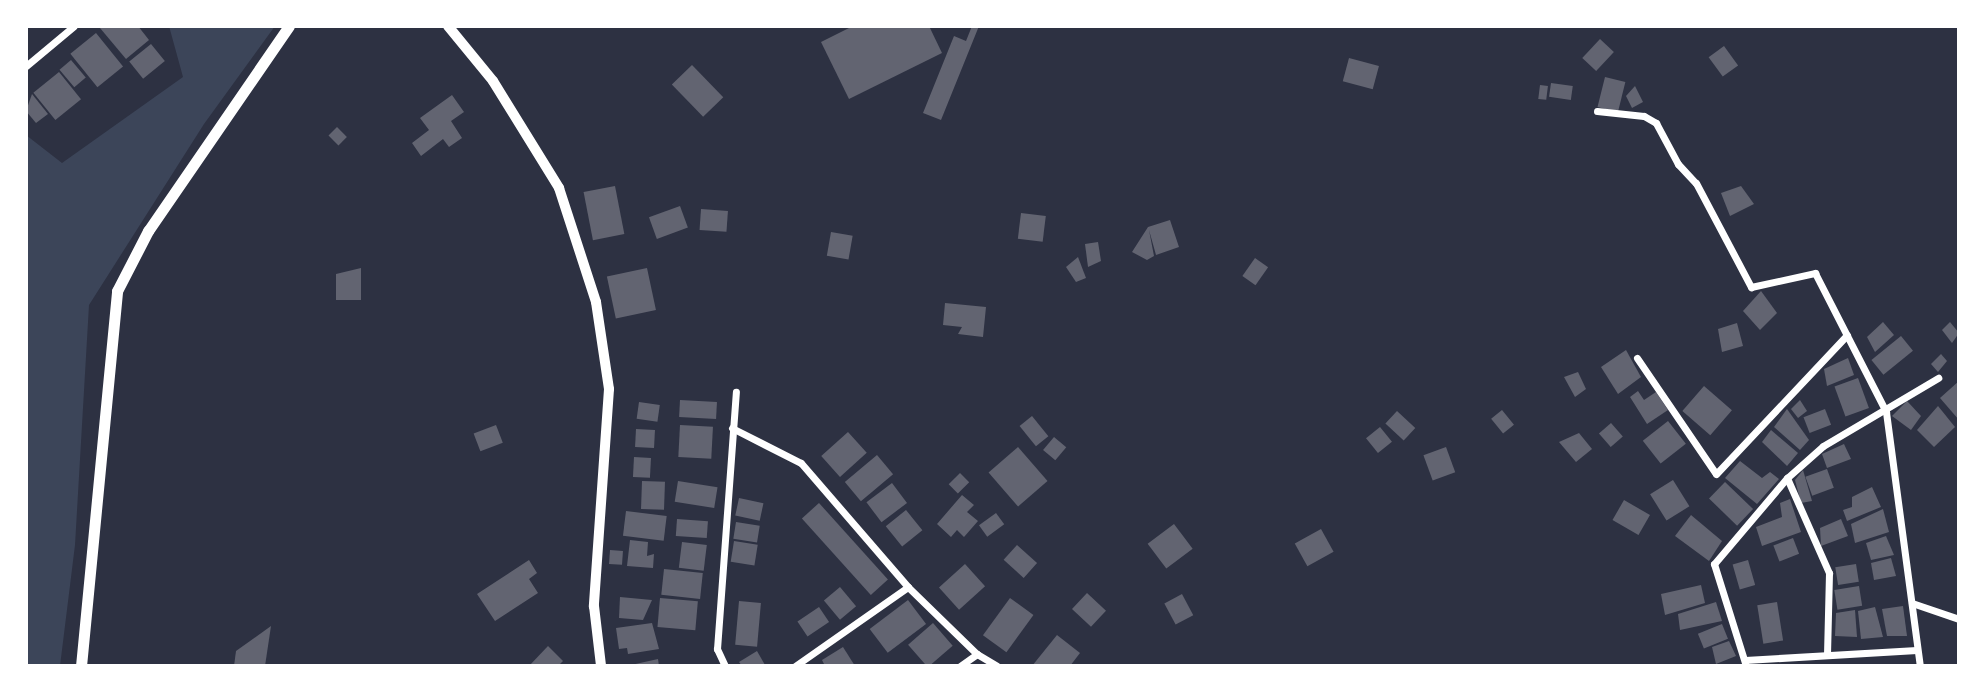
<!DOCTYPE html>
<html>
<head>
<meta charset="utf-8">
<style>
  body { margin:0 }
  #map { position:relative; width:1985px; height:692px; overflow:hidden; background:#2d3142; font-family:Helvetica,sans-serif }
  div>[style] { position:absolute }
  .green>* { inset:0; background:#3c4559 }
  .building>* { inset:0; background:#626471; transform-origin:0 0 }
  .minor>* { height:7px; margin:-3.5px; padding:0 3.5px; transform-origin:3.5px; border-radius:3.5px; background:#fff }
  .primary>* { height:10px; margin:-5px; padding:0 5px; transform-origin:5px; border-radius:5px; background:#fff }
  .trunk>* { height:11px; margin:-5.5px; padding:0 5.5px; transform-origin:5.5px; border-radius:5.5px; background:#fff }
  span { translate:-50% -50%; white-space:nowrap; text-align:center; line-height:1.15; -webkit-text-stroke:6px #fff; paint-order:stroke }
  .frame { position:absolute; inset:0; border:28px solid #fff; pointer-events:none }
</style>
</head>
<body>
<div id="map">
  <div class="green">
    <i style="clip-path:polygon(169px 26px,275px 26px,204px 124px,89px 305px,75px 545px,60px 666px,26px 666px,26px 135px,62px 163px,183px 77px)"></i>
  </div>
  <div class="building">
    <i style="clip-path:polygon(138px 26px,149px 40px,126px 59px,100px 28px)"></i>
    <i style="clip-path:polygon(853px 26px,929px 26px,942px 53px,849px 99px,821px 42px)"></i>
    <i style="clip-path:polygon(972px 26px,979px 26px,941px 120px,923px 113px,954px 36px,966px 41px)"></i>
    <i style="left:96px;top:33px;width:43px;height:33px;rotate:51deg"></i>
    <i style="left:1600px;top:39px;width:19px;height:26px;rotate:43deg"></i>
    <i style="left:151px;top:44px;width:22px;height:28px;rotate:51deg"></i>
    <i style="left:1724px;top:46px;width:24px;height:19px;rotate:54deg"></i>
    <i style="left:1349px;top:58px;width:31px;height:24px;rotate:15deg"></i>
    <i style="left:71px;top:60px;width:23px;height:15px;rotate:50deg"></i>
    <i style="left:692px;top:65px;width:45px;height:28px;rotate:46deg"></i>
    <i style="left:59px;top:72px;width:35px;height:33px;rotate:51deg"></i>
    <i style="left:1605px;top:77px;width:21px;height:31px;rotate:14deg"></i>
    <i style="left:1551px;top:83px;width:22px;height:14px;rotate:8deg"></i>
    <i style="left:1540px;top:85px;width:8px;height:14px;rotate:7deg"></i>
    <i style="clip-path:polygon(1635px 86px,1643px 102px,1632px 108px,1626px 96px)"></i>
    <i style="clip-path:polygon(32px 94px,48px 114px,36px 123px,26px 111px)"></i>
    <i style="clip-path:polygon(452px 95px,464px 112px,451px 121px,462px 138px,449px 147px,443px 139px,421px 156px,412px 143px,429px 130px,420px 118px)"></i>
    <i style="left:337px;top:127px;width:14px;height:12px;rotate:45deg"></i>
    <i style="left:615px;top:186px;width:49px;height:32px;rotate:79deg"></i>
    <i style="clip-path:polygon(1741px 186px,1754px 204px,1730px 216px,1721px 193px)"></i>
    <i style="left:680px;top:206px;width:23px;height:33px;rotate:70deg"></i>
    <i style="left:701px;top:209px;width:27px;height:21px;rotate:4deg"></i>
    <i style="left:1021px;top:213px;width:25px;height:26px;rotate:7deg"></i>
    <i style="clip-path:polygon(1170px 220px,1179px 247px,1156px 255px,1149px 230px,1154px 256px,1147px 260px,1132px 252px,1148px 227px)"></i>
    <i style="left:831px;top:232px;width:22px;height:24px;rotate:10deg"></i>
    <i style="clip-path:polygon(1098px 242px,1101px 261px,1088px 267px,1085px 244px)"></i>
    <i style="clip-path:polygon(1078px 257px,1086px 278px,1076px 282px,1066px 267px)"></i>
    <i style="left:1255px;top:258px;width:16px;height:22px;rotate:35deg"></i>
    <i style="clip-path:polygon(361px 268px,361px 300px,336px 300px,336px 274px)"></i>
    <i style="left:647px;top:268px;width:43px;height:41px;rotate:78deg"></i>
    <i style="clip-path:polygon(1761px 291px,1777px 313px,1760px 330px,1743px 311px)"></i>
    <i style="clip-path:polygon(945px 303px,986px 307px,983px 337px,958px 334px,962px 327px,943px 325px)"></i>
    <i style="clip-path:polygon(1883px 322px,1894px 335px,1875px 352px,1867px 337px)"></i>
    <i style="clip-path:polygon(1950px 322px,1959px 333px,1952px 343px,1942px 330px)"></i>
    <i style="clip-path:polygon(1737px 323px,1743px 346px,1722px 352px,1718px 329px)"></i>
    <i style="left:1901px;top:336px;width:19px;height:38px;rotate:51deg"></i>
    <i style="clip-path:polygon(1626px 350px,1641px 377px,1618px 394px,1601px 367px)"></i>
    <i style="clip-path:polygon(1941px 354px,1947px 361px,1938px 372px,1931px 364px)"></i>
    <i style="clip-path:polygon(1848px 358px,1854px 375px,1827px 386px,1824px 369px)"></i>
    <i style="clip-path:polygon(1578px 372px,1586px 389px,1575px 397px,1564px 377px)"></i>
    <i style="left:1858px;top:378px;width:32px;height:25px;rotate:70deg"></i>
    <i style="clip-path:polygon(1959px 381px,1959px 420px,1940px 398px)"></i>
    <i style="left:1704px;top:386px;width:37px;height:33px;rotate:41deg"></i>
    <i style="clip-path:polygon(1638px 391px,1644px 400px,1656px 392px,1668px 410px,1647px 424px,1630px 397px)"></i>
    <i style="left:680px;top:400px;width:37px;height:17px;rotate:3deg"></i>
    <i style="clip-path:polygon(1800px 400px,1807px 411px,1798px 418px,1791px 409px)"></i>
    <i style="clip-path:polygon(1907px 401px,1921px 416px,1911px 430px,1892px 416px)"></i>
    <i style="left:639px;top:402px;width:21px;height:17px;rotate:8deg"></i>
    <i style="clip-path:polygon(1938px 406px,1955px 427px,1934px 447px,1917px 430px)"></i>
    <i style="clip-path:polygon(1787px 409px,1809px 440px,1800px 450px,1774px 427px)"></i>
    <i style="left:1825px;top:409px;width:17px;height:23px;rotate:69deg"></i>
    <i style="left:1502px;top:410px;width:19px;height:14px;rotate:51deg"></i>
    <i style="left:1397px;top:411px;width:25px;height:17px;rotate:43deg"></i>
    <i style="left:1032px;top:416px;width:26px;height:16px;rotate:51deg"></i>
    <i style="left:1668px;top:421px;width:29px;height:32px;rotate:52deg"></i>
    <i style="left:1611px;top:423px;width:18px;height:16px;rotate:49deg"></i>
    <i style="left:496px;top:425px;width:19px;height:24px;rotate:69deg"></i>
    <i style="left:680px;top:425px;width:33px;height:32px;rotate:3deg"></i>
    <i style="left:1380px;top:427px;width:19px;height:18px;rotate:51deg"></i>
    <i style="left:636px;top:429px;width:19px;height:18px;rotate:3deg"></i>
    <i style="clip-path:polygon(1771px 430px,1798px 453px,1787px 466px,1762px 442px)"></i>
    <i style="left:848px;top:432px;width:28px;height:36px;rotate:48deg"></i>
    <i style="clip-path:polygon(1579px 433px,1592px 449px,1576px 462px,1559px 442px)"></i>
    <i style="left:1054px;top:437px;width:16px;height:17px;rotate:40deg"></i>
    <i style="clip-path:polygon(1844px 444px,1851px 459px,1827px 468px,1822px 454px)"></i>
    <i style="left:1018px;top:447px;width:45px;height:39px;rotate:49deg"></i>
    <i style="left:1446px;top:447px;width:27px;height:24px;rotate:70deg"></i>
    <i style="left:877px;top:455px;width:25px;height:42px;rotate:50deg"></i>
    <i style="left:634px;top:457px;width:17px;height:20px;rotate:3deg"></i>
    <i style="clip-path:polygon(1740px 461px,1762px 478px,1770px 472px,1779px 479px,1757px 504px,1725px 478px)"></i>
    <i style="left:1827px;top:469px;width:20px;height:23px;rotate:70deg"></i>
    <i style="clip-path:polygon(1803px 470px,1812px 501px,1801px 503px,1795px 480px)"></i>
    <i style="left:960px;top:473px;width:13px;height:16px;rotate:45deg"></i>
    <i style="left:1673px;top:480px;width:31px;height:27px;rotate:58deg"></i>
    <i style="left:642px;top:481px;width:23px;height:28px;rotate:2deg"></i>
    <i style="left:678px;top:481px;width:40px;height:21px;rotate:9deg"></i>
    <i style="left:1725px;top:482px;width:39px;height:23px;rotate:44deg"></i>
    <i style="left:892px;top:483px;width:25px;height:32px;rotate:53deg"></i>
    <i style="clip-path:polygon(1872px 487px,1881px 507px,1847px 521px,1843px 510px,1852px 507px,1852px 497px)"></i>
    <i style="clip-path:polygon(962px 495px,974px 505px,967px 512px,978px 521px,964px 537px,957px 530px,951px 537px,937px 524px)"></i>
    <i style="left:739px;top:498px;width:25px;height:18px;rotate:12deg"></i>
    <i style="clip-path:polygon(1790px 499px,1801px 532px,1762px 546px,1756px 527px,1782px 517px,1780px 503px)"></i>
    <i style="left:1624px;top:500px;width:30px;height:23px;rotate:30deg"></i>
    <i style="left:819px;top:503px;width:103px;height:23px;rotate:48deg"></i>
    <i style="clip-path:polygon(1883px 509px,1889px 532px,1855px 543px,1851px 524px)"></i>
    <i style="left:906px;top:510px;width:26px;height:26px;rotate:51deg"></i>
    <i style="left:626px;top:511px;width:41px;height:25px;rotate:7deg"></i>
    <i style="left:996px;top:513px;width:14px;height:21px;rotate:54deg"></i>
    <i style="clip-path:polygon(1691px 515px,1722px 541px,1709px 561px,1675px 536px)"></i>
    <i style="left:677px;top:519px;width:31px;height:17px;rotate:4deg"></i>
    <i style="clip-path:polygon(1841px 519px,1848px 536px,1821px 546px,1820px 528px)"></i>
    <i style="left:736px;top:522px;width:24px;height:17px;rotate:9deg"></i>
    <i style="left:1174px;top:524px;width:31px;height:33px;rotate:53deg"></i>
    <i style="left:1321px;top:529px;width:26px;height:30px;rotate:61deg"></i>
    <i style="clip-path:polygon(1886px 536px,1894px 555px,1871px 560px,1866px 543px)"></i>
    <i style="left:1793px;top:538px;width:17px;height:21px;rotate:69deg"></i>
    <i style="clip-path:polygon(630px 540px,648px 542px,647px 556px,654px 554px,653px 568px,627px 566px)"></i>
    <i style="left:734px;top:541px;width:24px;height:21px;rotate:9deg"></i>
    <i style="left:682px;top:542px;width:25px;height:26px;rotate:7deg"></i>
    <i style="left:1017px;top:545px;width:27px;height:20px;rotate:42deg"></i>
    <i style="left:610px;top:550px;width:13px;height:14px;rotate:4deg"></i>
    <i style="clip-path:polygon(1891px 558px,1896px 576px,1874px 580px,1871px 563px)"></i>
    <i style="clip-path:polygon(529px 560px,537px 573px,529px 579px,538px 593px,495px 621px,477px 594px)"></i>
    <i style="left:1748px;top:560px;width:26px;height:16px;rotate:74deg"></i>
    <i style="left:965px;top:564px;width:30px;height:35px;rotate:48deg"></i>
    <i style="left:1856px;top:564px;width:18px;height:21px;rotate:81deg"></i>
    <i style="left:664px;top:569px;width:39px;height:26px;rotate:6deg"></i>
    <i style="clip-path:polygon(1701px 585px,1705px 603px,1665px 615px,1661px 594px)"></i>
    <i style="left:1859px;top:586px;width:20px;height:25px;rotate:81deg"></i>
    <i style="left:840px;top:587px;width:25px;height:21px;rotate:50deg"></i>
    <i style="left:1087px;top:593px;width:26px;height:22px;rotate:43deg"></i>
    <i style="left:1182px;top:594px;width:24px;height:20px;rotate:62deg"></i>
    <i style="clip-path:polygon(620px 597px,652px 600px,643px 620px,619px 618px)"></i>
    <i style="left:660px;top:598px;width:38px;height:29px;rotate:5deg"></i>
    <i style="left:1010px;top:598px;width:29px;height:46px;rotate:36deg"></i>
    <i style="left:908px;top:600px;width:30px;height:48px;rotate:53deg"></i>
    <i style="left:739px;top:601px;width:22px;height:44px;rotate:5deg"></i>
    <i style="clip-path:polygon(1716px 602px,1722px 621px,1680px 630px,1678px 614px)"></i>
    <i style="left:1777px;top:602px;width:39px;height:20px;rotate:81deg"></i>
    <i style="clip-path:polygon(1903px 606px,1907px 636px,1887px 636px,1882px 609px)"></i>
    <i style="left:819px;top:607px;width:18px;height:26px;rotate:56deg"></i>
    <i style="clip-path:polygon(1875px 607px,1883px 637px,1861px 639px,1858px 611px)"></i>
    <i style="clip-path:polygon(1855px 610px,1857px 637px,1835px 636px,1836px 613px)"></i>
    <i style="clip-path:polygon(652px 623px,659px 649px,628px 654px,627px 648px,619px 649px,616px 628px)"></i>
    <i style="left:933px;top:623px;width:30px;height:33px;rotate:49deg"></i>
    <i style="left:1722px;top:624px;width:16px;height:26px;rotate:68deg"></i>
    <i style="clip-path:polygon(271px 626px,265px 666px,234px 666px,236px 651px)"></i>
    <i style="clip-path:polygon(1057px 635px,1080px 653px,1070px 666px,1032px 666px)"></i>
    <i style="clip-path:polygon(1729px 641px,1736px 656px,1716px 664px,1712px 647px)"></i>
    <i style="clip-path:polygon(548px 646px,563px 661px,558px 666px,529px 666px)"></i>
    <i style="clip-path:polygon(843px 647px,855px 666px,825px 666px,822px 660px)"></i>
    <i style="clip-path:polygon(757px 651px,765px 665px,742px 666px,739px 662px)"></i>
    <i style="clip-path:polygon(658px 659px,659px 666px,631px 666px,631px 665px)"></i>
  </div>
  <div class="minor">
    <i style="left:26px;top:66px;width:62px;rotate:-39.8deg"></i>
    <i style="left:1597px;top:111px;width:47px;rotate:6.1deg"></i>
    <i style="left:1644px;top:116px;width:14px;rotate:30deg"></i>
    <i style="left:1656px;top:123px;width:47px;rotate:61.8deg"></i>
    <i style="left:1678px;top:164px;width:26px;rotate:47deg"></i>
    <i style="left:1696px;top:183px;width:118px;rotate:62.1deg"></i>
    <i style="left:1751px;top:287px;width:66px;rotate:-12.3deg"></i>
    <i style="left:1815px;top:273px;width:156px;rotate:62.9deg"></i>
    <i style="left:1886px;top:412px;width:256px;rotate:82.4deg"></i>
    <i style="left:1637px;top:358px;width:140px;rotate:55.7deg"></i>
    <i style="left:1716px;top:474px;width:191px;rotate:-46.7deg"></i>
    <i style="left:732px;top:428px;width:77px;rotate:26.9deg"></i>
    <i style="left:801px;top:463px;width:164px;rotate:49.2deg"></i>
    <i style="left:908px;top:587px;width:96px;rotate:44.2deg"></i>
    <i style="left:977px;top:654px;width:23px;rotate:31deg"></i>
    <i style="left:1787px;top:478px;width:104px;rotate:66.1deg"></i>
    <i style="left:1829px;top:573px;width:82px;rotate:91.4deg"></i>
    <i style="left:1912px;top:603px;width:50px;rotate:18.8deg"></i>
    <i style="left:1745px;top:660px;width:172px;rotate:-3.3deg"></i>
    <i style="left:725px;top:666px;width:19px;rotate:-115deg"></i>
    <i style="left:717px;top:649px;width:258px;rotate:-85.8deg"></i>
    <i style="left:795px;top:666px;width:138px;rotate:-35deg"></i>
    <i style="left:960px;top:666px;width:21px;rotate:-35deg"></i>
    <i style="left:1746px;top:666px;width:107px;rotate:-107.4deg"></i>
    <i style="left:1714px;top:564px;width:113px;rotate:-49.7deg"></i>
    <i style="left:1787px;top:478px;width:48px;rotate:-41.6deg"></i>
    <i style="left:1823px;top:446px;width:134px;rotate:-30.6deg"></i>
  </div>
  <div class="primary">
    <i style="left:448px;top:26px;width:71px;rotate:50.7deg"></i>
    <i style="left:493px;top:81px;width:126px;rotate:58.3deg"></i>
    <i style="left:559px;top:188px;width:120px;rotate:72deg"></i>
    <i style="left:596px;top:302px;width:88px;rotate:81.5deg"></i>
    <i style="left:609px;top:389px;width:218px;rotate:94deg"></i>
    <i style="left:594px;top:606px;width:60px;rotate:83.3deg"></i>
  </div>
  <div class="trunk">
    <i style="left:81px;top:666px;width:377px;rotate:-84.5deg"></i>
    <i style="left:117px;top:291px;width:68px;rotate:-62.7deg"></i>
    <i style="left:148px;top:231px;width:249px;rotate:-55.5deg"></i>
  </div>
  <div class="frame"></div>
</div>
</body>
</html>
